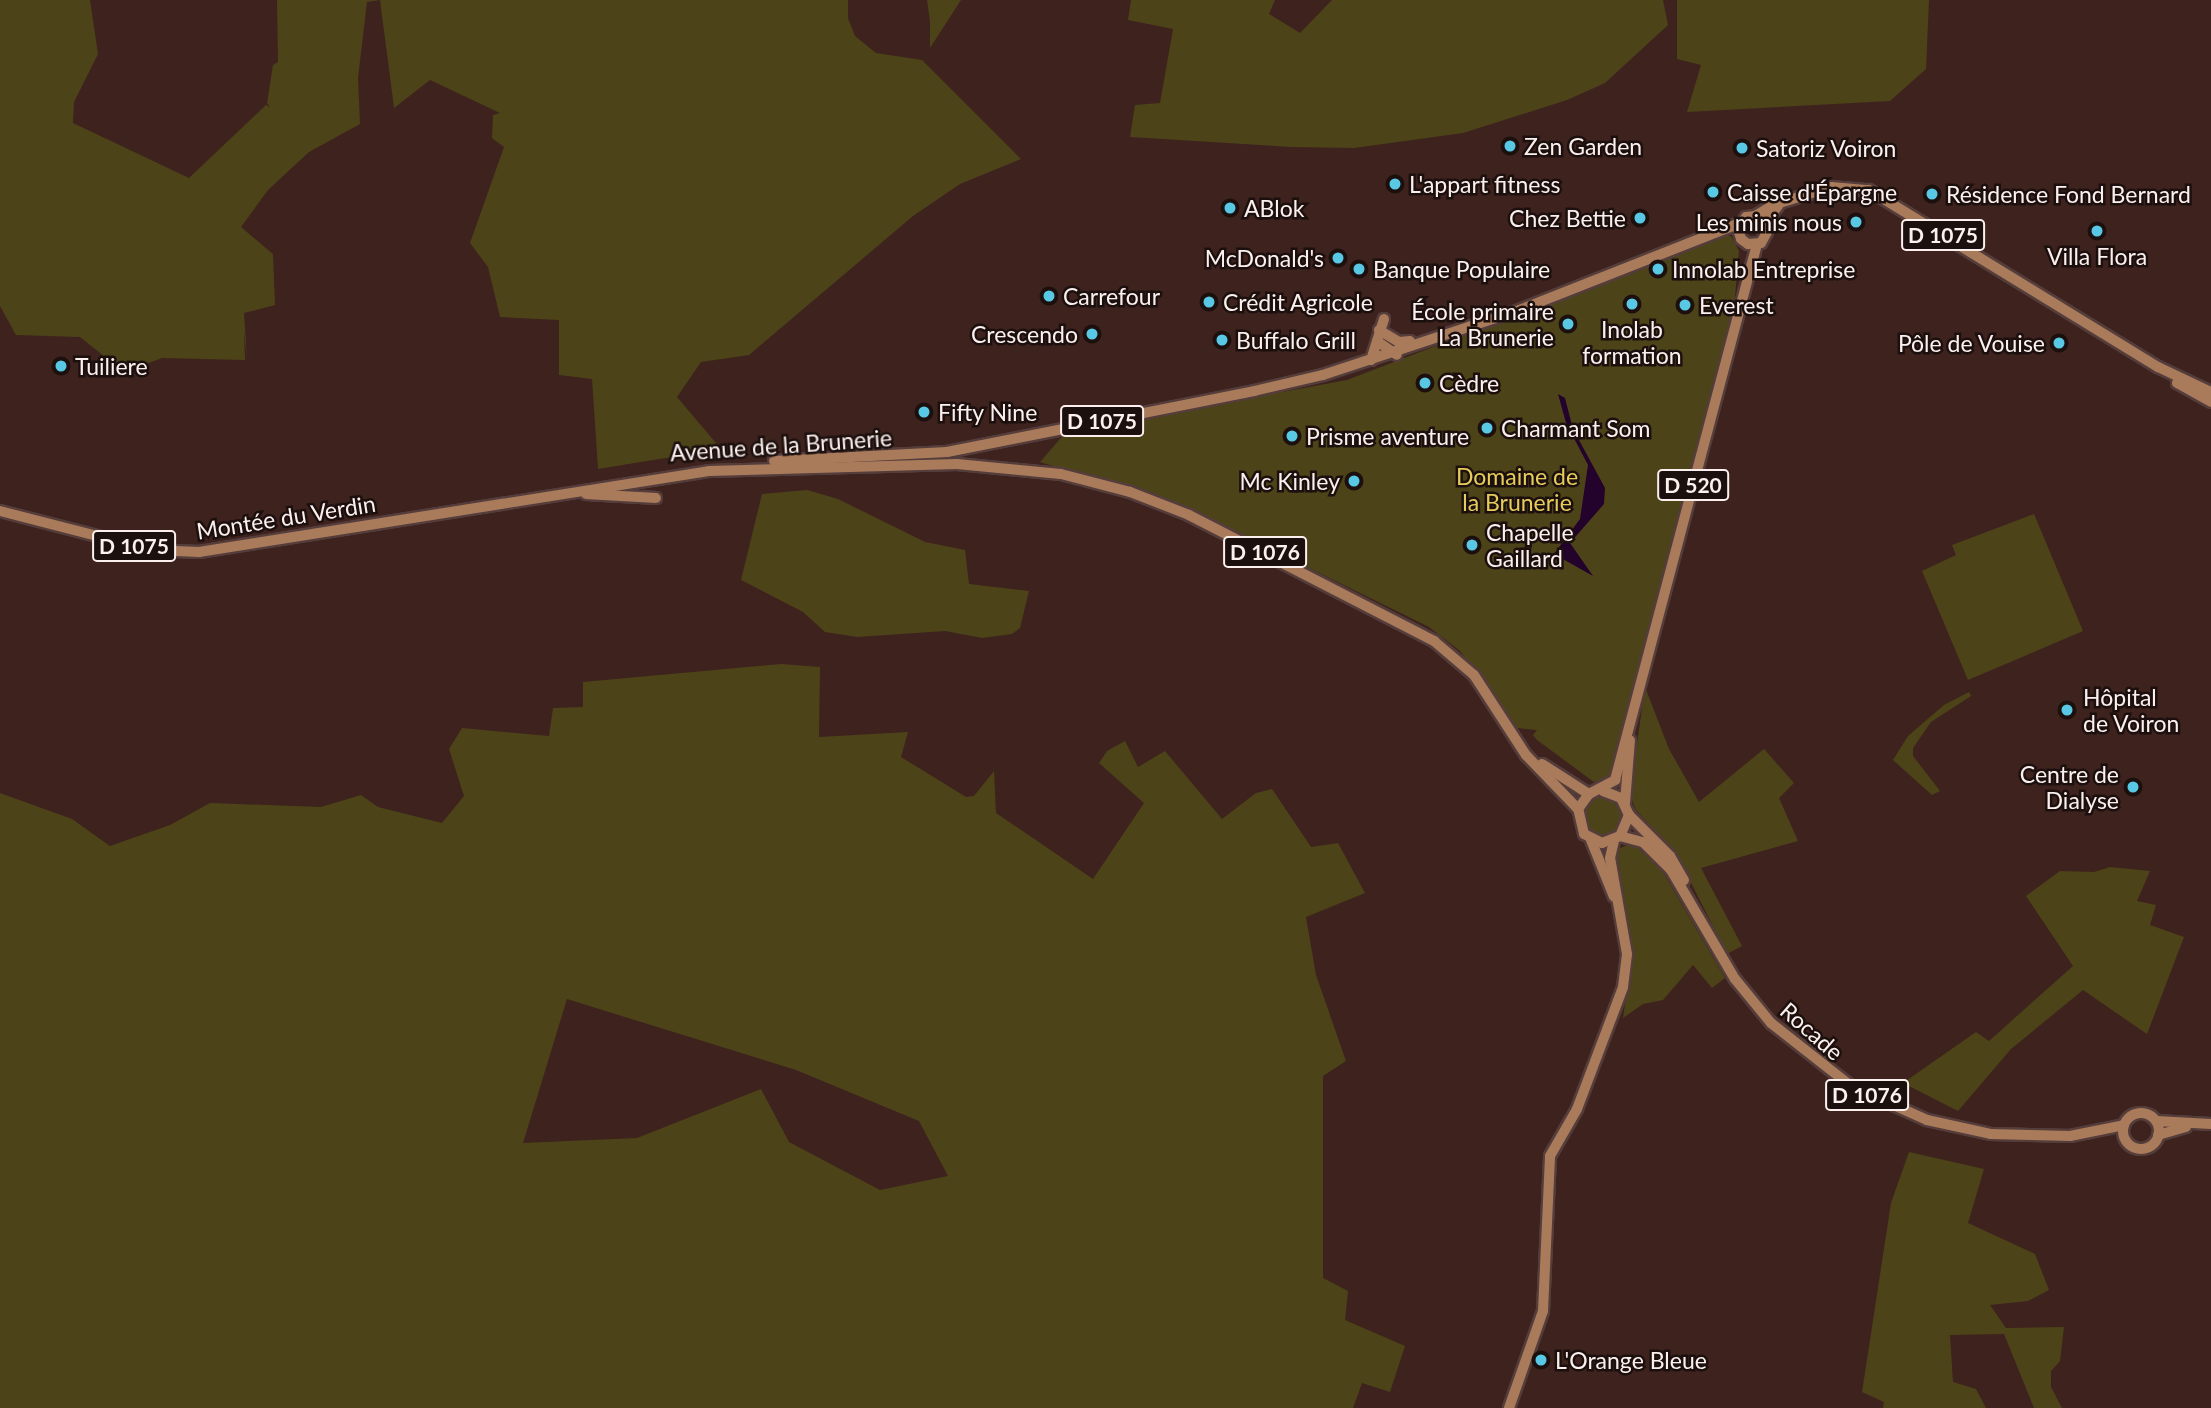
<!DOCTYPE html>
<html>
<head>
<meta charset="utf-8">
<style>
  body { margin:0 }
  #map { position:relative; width:2211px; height:1408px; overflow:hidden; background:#3e221e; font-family:Lato,sans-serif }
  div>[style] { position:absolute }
  .green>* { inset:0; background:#4d4318 }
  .round { border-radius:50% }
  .water>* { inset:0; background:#23022b }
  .roads { filter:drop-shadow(2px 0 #543d3b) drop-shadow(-2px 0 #543d3b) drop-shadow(0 2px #543d3b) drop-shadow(0 -2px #543d3b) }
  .major>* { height:10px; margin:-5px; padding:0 5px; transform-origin:5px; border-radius:5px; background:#aa7b5b }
  .major>.ring { margin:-5px; padding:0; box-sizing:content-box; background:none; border:10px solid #aa7b5b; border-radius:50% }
  .dots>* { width:19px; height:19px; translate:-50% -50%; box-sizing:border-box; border:4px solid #1c100e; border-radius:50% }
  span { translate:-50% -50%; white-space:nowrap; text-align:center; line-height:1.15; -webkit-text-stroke:5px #1c100e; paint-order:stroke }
  .shield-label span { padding:2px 5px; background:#1c100e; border:2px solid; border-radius:5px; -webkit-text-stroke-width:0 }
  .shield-label { font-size:21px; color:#fcf0ee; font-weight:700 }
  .poi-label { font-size:23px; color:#fcf0ee }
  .left { translate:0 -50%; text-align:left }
  .right { translate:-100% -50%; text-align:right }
  .street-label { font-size:23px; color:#fcf0ee }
  .park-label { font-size:23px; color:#e6cc5a }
</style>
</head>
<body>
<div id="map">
  <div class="green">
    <i style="clip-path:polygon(0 0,90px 0,98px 54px,74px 102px,73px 123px,189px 178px,266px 105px,270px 107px,267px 103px,273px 65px,278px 62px,277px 0,848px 0,848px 18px,855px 36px,876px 53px,922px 60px,1021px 159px,960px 184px,913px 216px,749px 355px,701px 362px,677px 397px,721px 449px,598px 469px,592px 379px,559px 375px,559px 320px,500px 317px,488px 267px,470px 243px,504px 147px,492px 138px,493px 115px,500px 113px,430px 80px,394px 108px,380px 0,367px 2px,358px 78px,360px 124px,309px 152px,268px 190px,241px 227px,273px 254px,275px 305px,244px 313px,247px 360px,244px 332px,245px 360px,162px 358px,124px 372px,80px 337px,16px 335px,0 306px)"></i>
    <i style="clip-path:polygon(927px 0,961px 0,930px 48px,930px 21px)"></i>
    <i style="clip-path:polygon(1131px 0,1275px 0,1269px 14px,1300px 33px,1332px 0,1663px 0,1668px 25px,1605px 83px,1567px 100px,1463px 133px,1354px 148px,1292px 147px,1130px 137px,1135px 105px,1160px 103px,1173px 29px,1128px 20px)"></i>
    <i style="clip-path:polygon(1677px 0,1929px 0,1926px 69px,1890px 101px,1687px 112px,1701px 65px,1677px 59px)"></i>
    <i style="clip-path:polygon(1722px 236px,1731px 236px,1739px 251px,1734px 308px,1610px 777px,1594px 782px,1537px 740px,1533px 735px,1537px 730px,1517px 728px,1460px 651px,1429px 627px,1185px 507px,1040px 462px,1066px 432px,1347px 380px)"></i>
    <i style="clip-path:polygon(807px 490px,838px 499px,925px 542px,965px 550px,969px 584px,1029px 591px,1020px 628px,1012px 634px,982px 638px,945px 631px,857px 637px,825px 632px,803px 612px,741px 580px,762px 494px)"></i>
    <i style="clip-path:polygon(2034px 514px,2083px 631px,1968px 680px,1922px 571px,1956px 555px,1952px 545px)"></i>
    <i style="clip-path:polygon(evenodd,781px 664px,820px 667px,819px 737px,908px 732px,901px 757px,966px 797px,974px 796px,994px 771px,996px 813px,1093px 879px,1144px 803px,1099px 763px,1107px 751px,1125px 741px,1138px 767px,1165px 751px,1222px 819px,1256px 793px,1272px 789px,1311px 847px,1338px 843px,1365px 893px,1306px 917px,1316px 975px,1346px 1061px,1323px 1076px,1323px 1278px,1348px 1291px,1345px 1320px,1405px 1346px,1390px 1392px,1362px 1383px,1353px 1408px,0 1408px,0 793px,72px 819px,110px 846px,170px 825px,210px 803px,321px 807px,361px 795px,378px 807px,442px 823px,464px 796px,449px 749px,462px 728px,549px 736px,553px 708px,583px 707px,583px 682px,781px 664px,567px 999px,796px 1070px,919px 1121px,948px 1176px,880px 1190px,789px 1142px,761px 1089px,637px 1138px,523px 1143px,567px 999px)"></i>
    <i style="clip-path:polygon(1645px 687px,1669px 749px,1699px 802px,1764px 749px,1794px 783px,1779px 798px,1798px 841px,1701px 868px,1742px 946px,1727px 954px,1676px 853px,1635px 809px,1630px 793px)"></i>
    <i style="clip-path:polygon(1969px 692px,1971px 696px,1931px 722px,1913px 748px,1913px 756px,1940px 791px,1932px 795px,1893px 760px,1908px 736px,1944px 705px)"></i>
    <i class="round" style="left:1583px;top:796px;width:42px;height:42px"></i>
    <i style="clip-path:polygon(1632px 843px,1660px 867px,1725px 978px,1712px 988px,1693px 965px,1663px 1000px,1643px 1004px,1623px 1018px,1633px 949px,1616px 850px)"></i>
    <i style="clip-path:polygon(2110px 867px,2150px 871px,2137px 901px,2156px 905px,2150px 925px,2184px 937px,2147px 1034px,2083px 990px,2011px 1049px,1958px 1111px,1903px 1083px,1976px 1032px,1989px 1041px,2073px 966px,2026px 896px,2060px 871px,2094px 872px)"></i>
    <i style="clip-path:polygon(1909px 1152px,1984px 1169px,1968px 1223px,2035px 1254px,2049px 1290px,2028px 1301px,1990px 1305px,2006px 1328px,2064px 1327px,2060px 1361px,2051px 1371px,2051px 1387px,2062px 1408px,2034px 1408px,2004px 1334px,1950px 1335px,1953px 1382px,1976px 1389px,1986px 1408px,1883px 1408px,1884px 1402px,1862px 1392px,1891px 1203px)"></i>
  </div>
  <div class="water">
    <i style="clip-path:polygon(1558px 394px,1565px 398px,1573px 429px,1605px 488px,1604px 504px,1570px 543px,1593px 576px,1554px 554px,1580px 519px,1588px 465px,1566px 423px)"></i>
  </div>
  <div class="roads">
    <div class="major">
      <i style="left:1755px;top:216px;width:21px;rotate:-31deg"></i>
      <i style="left:1773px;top:205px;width:61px;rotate:-17.2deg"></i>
      <i style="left:1831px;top:187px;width:38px;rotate:5deg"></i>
      <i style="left:1869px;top:190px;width:339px;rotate:31.5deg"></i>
      <i style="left:2158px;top:367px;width:59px;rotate:25.3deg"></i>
      <i style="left:1766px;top:223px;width:13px;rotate:-148deg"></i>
      <i style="left:1755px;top:216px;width:9px;rotate:174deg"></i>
      <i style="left:1746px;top:217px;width:14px;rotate:124deg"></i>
      <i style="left:1738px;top:229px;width:10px;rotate:73deg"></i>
      <i style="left:1741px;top:239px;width:9px;rotate:36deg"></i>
      <i style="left:1748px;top:244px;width:13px;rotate:-4deg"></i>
      <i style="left:1761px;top:243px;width:13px;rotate:-61deg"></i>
      <i style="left:1767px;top:232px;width:12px;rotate:-90deg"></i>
      <i style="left:1767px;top:220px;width:18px;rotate:-52deg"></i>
      <i style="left:1509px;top:314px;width:248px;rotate:-21.5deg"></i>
      <i style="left:1379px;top:330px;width:23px;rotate:31deg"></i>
      <i style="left:1399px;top:342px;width:11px;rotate:-5deg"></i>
      <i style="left:1377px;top:341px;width:24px;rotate:35deg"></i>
      <i style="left:1371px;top:360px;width:43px;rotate:-72.4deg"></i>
      <i style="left:2177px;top:383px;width:39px;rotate:29deg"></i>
      <i style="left:774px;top:461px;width:173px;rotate:-3deg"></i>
      <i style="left:947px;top:452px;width:313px;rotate:-11.2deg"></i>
      <i style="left:1254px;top:391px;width:71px;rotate:-13.1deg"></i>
      <i style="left:1323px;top:375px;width:200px;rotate:-18.3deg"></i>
      <i style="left:586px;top:494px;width:70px;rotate:3.3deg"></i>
      <i style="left:0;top:511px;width:157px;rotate:14.4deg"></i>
      <i style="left:152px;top:550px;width:47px;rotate:2.4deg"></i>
      <i style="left:199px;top:552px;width:516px;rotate:-9.02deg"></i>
      <i style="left:709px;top:471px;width:248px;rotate:-1.6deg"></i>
      <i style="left:957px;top:464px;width:104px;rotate:5.5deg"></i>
      <i style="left:1061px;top:474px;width:71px;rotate:14.6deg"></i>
      <i style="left:1130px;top:492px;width:63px;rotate:21.3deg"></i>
      <i style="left:1189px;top:515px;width:276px;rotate:27.2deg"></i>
      <i style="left:1434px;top:641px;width:52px;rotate:40.4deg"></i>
      <i style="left:1474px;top:675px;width:95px;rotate:57deg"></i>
      <i style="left:1526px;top:755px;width:75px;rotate:46.1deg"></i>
      <i style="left:1542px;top:764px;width:56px;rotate:32.6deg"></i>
      <i style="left:1603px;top:791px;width:19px;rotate:21deg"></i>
      <i style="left:1621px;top:798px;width:19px;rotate:65deg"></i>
      <i style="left:1629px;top:815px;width:23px;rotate:113deg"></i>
      <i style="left:1620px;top:836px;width:19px;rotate:159deg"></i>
      <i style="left:1602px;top:843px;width:20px;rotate:-153deg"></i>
      <i style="left:1584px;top:834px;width:26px;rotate:-103deg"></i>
      <i style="left:1578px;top:809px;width:19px;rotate:-54deg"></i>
      <i style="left:1589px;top:794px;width:30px;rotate:-28deg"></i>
      <i style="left:1615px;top:780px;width:554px;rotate:-75.16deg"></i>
      <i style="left:1625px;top:803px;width:63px;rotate:-85.5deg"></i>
      <i style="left:1629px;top:815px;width:58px;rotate:45deg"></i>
      <i style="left:1670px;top:856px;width:28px;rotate:60deg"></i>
      <i style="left:1620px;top:836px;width:24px;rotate:15deg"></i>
      <i style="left:1643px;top:842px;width:40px;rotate:45deg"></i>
      <i style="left:1671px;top:870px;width:126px;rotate:59.6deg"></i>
      <i style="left:1735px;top:979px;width:57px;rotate:50.7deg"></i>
      <i style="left:1771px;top:1023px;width:102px;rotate:38.2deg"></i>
      <i style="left:1851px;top:1086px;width:83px;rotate:24.1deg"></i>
      <i style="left:1927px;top:1120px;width:66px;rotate:12.3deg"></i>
      <i style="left:1991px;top:1134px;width:79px;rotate:1.5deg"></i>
      <i style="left:2070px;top:1136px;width:55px;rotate:-11.5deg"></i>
      <i style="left:1591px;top:840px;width:61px;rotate:68deg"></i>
      <i class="ring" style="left:2123px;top:1113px;width:26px;height:26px"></i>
      <i style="left:2156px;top:1121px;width:55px;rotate:3.1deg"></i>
      <i style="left:2158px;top:1135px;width:29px;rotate:-16deg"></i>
      <i style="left:1509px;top:1408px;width:103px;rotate:-70.7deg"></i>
      <i style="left:1543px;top:1311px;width:155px;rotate:-87.4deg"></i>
      <i style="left:1550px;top:1156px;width:54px;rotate:-60.1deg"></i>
      <i style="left:1577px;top:1109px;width:130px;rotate:-69.3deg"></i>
      <i style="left:1623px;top:987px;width:33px;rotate:-83deg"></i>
      <i style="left:1627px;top:954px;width:97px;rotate:-100deg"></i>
      <i style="left:1610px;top:858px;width:18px;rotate:-77deg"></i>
    </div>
  </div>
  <div class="dots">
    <i style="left:1510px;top:146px;background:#59c8e5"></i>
    <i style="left:1742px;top:148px;background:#59c8e5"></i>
    <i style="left:1395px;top:184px;background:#59c8e5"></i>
    <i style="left:1713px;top:192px;background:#59c8e5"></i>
    <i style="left:1932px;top:194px;background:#59c8e5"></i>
    <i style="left:1230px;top:208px;background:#59c8e5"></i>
    <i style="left:1640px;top:218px;background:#59c8e5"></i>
    <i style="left:1856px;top:222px;background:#59c8e5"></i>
    <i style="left:2097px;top:231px;background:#59c8e5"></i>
    <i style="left:1338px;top:258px;background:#59c8e5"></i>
    <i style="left:1359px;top:269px;background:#59c8e5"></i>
    <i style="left:1658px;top:269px;background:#59c8e5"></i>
    <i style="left:1049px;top:296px;background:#59c8e5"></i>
    <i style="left:1209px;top:302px;background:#59c8e5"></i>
    <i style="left:1632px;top:304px;background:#59c8e5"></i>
    <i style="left:1685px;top:305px;background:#59c8e5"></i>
    <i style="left:1568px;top:324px;background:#59c8e5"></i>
    <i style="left:1092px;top:334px;background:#59c8e5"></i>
    <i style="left:1222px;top:340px;background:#59c8e5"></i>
    <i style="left:2059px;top:343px;background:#59c8e5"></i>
    <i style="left:61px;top:366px;background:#59c8e5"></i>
    <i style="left:1425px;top:383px;background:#59c8e5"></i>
    <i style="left:924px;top:412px;background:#59c8e5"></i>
    <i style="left:1487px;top:428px;background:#59c8e5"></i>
    <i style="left:1292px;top:436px;background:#59c8e5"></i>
    <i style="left:1354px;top:481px;background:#59c8e5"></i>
    <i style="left:1472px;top:545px;background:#59c8e5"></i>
    <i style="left:2067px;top:710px;background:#59c8e5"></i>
    <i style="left:2133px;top:787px;background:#59c8e5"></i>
    <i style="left:1541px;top:1360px;background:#59c8e5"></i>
  </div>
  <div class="shield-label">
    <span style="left:1943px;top:235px">D 1075</span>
    <span style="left:1102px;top:421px">D 1075</span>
    <span style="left:1693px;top:485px">D 520</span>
    <span style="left:134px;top:546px">D 1075</span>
    <span style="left:1265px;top:552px">D 1076</span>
    <span style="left:1867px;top:1095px">D 1076</span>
  </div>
  <div class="poi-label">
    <span class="left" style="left:1524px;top:146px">Zen Garden</span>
    <span class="left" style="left:1756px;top:148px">Satoriz Voiron</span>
    <span class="left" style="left:1409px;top:184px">L'appart fitness</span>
    <span class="left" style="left:1727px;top:192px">Caisse d'Épargne</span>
    <span class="left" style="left:1946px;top:194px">Résidence Fond Bernard</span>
    <span class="left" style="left:1244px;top:208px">ABlok</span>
    <span class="right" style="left:1626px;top:218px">Chez Bettie</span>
    <span class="right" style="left:1842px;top:222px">Les minis nous</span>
    <span style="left:2097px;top:256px">Villa Flora</span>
    <span class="right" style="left:1324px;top:258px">McDonald's</span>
    <span class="left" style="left:1373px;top:269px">Banque Populaire</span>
    <span class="left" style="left:1672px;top:269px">Innolab Entreprise</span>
    <span class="left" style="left:1063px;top:296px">Carrefour</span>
    <span class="left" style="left:1223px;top:302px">Crédit Agricole</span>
    <span class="left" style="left:1699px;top:305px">Everest</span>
    <span class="right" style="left:1554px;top:324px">École primaire<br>La Brunerie</span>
    <span style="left:1632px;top:342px">Inolab<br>formation</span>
    <span class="right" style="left:1078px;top:334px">Crescendo</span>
    <span class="left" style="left:1236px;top:340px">Buffalo Grill</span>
    <span class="right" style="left:2045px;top:343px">Pôle de Vouise</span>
    <span class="left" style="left:75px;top:366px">Tuiliere</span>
    <span class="left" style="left:1439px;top:383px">Cèdre</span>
    <span class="left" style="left:938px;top:412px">Fifty Nine</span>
    <span class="left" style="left:1501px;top:428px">Charmant Som</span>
    <span class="left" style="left:1306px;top:436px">Prisme aventure</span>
    <span class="right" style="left:1340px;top:481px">Mc Kinley</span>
    <span class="left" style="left:1486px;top:545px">Chapelle<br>Gaillard</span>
    <span class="left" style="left:2083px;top:710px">Hôpital<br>de Voiron</span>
    <span class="right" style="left:2119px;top:787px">Centre de<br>Dialyse</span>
    <span class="left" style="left:1555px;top:1360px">L'Orange Bleue</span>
  </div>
  <div class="street-label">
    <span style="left:781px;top:445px;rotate:-4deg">Avenue de la Brunerie</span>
    <span style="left:286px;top:517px;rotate:-9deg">Montée du Verdin</span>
    <span style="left:1812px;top:1031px;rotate:41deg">Rocade</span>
  </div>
  <div class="park-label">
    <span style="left:1517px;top:489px">Domaine de<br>la Brunerie</span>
  </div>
</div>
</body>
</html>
